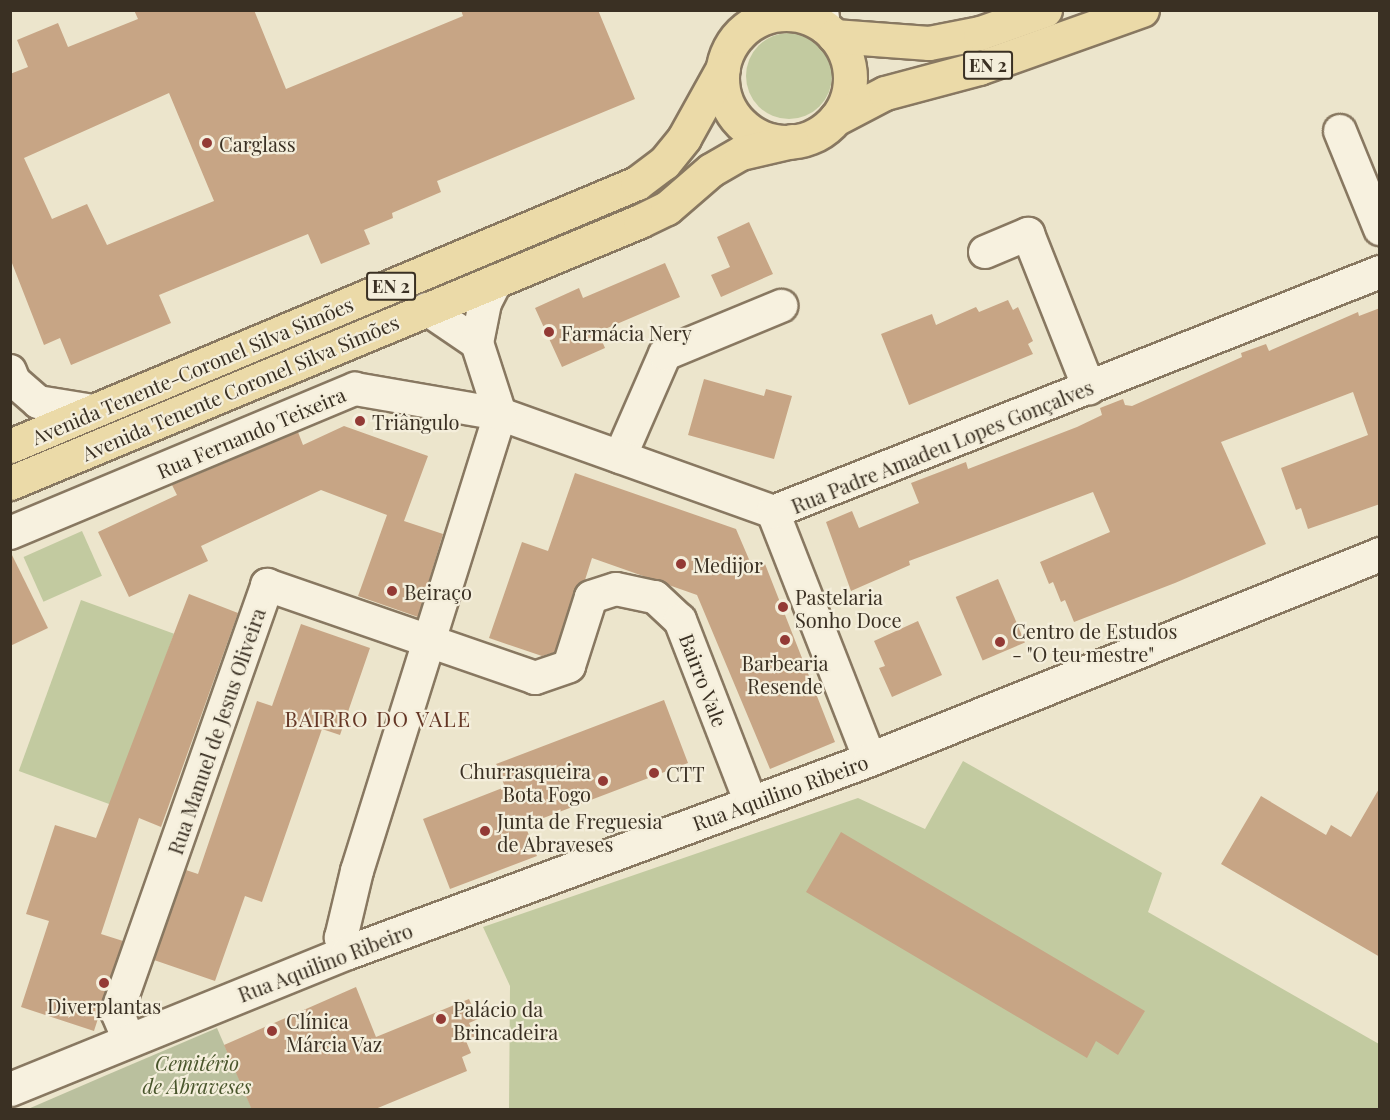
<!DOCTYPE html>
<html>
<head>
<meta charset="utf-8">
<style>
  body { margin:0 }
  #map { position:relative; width:1390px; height:1120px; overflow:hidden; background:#ece5cc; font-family:"Playfair Display",serif }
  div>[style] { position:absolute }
  .green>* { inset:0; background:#c2caa0; transform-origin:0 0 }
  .round { border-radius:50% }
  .cemetery>* { inset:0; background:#bac09e }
  .building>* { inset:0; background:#c7a585; transform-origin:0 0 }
  .roads { filter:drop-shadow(2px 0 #887861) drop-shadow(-2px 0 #887861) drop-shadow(0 2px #887861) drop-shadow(0 -2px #887861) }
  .minor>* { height:32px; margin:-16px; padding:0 16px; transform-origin:16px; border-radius:16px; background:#f7f1df }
  .tertiary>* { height:33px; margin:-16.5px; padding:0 16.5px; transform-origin:16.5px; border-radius:16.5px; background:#f7f1df }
  .primary>* { height:33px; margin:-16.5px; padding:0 16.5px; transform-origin:16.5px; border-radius:16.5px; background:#ebdaa8 }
  .primary>.ring { margin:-16.5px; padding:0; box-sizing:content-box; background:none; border:33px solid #ebdaa8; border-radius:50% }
  .dots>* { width:16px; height:16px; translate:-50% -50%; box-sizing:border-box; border:3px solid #f4eedb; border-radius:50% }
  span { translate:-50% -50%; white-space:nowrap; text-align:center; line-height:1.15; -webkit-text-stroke:4.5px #f4eedb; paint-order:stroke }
  .shield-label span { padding:2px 4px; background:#f4eedb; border:2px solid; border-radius:4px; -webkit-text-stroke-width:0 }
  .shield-label { font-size:18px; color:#3a3023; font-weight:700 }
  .poi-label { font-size:20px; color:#3a3023 }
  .left { translate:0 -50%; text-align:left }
  .right { translate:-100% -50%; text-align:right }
  .street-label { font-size:20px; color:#3a3023 }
  .park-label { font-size:20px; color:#48552b; font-style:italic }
  .neighbourhood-label { font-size:21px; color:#643625; letter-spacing:1.5px }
  .frame { position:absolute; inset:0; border:12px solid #3a3023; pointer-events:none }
</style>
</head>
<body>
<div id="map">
  <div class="green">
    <i class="round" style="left:746px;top:33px;width:86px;height:86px"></i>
    <i style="left:82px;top:531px;width:49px;height:64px;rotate:66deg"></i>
    <i style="left:81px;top:600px;width:99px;height:182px;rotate:20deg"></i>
    <i style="clip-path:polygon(963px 761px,1162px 873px,1148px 912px,1379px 1044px,1379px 1109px,509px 1109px,510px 986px,483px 927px,858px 798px,925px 829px)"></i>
  </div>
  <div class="cemetery">
    <i style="clip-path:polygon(217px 1028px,252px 1109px,28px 1109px,102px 1077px)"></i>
  </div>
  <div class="building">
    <i style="clip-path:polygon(evenodd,134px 10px,254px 10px,286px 89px,463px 16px,461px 10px,598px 10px,635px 99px,437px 181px,441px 192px,392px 213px,393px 218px,364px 230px,370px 244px,321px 264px,308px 234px,159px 295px,171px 323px,71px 365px,60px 338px,44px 345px,10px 258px,10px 74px,28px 67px,17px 40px,58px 23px,68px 47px,138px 19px,134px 10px,169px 93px,214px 201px,107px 245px,87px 204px,52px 219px,24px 158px,169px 93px)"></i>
    <i style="clip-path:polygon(749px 222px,773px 274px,721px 297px,711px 275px,730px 267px,717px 237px)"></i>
    <i style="clip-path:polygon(665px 263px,680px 297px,598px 332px,605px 348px,562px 367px,535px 308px,579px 288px,583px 298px)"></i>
    <i style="clip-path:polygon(1008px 300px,1013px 310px,1018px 307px,1033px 341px,1028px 344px,1033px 354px,909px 405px,881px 334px,932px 314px,936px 325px,976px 307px,979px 312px)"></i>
    <i style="clip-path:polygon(1380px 308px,1380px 504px,1308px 529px,1301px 508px,1296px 510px,1281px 468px,1368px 435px,1353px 392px,1221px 442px,1266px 544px,1175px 583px,1074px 622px,1065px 600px,1061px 602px,1053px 582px,1049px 584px,1040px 562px,1110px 532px,1093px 492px,909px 561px,910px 565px,851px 591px,826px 522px,852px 511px,859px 528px,919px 503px,911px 483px,966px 462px,968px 469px,1077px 427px,1102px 415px,1100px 408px,1123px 399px,1125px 405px,1132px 406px,1242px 357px,1241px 353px,1266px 344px,1269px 351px,1358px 312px,1359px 316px)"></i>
    <i style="clip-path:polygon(704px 379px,764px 396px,766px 389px,792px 396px,774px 459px,688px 435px)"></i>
    <i style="clip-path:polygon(344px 426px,428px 456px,404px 521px,443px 534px,418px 617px,358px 596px,387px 515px,321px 490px,201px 546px,208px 561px,129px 597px,98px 532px,177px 495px,172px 485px,298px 432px,303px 445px)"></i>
    <i style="clip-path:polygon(575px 473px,736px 529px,754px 571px,765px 564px,835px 742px,770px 769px,697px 595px,592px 558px,585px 580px,574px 592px,555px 652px,542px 656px,489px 638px,522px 542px,548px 551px)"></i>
    <i style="clip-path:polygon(10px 551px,48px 628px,10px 646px)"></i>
    <i style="left:998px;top:579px;width:69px;height:46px;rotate:67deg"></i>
    <i style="clip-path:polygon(189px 594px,238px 613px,161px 827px,139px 818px,101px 934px,123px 941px,94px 1031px,21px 1007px,49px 921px,26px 914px,55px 825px,96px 838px)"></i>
    <i style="clip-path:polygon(918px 621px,942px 675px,892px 697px,879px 668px,885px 666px,874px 641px)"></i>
    <i style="clip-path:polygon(301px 624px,370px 648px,340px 735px,322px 729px,262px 902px,245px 896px,215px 981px,154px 960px,186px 870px,198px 874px,257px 701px,272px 706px)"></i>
    <i style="clip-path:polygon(664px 700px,688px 763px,525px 825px,537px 856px,450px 889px,423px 819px,505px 787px,496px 764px)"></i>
    <i style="clip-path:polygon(1380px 787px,1380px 957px,1221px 864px,1261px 796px,1326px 835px,1331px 825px,1351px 837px)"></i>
    <i style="clip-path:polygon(841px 832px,1145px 1011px,1118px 1055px,1096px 1041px,1087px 1058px,806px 892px)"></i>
    <i style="clip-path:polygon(356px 987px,376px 1037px,469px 999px,478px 1019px,469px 1023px,475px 1037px,466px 1041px,471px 1053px,462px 1057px,467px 1071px,373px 1110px,252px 1110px,224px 1045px)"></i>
  </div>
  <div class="roads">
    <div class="minor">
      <i style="left:822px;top:10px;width:17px;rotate:83deg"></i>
      <i style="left:759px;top:19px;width:11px;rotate:-52deg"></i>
      <i style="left:1340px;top:131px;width:106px;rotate:67.8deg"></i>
      <i style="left:985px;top:252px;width:47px;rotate:-22.7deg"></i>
      <i style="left:1028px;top:234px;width:166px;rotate:68.4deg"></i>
      <i style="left:427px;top:309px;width:60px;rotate:34.2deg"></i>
      <i style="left:10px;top:371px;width:11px;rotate:68deg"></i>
      <i style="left:14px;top:381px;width:32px;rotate:41deg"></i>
      <i style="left:38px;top:402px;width:56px;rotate:9.3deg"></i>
      <i style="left:620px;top:457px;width:112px;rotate:-66.4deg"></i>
      <i style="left:665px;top:354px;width:126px;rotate:-22.5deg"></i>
      <i style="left:773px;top:512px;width:265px;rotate:68.6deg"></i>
      <i style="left:10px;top:533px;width:374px;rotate:-22.7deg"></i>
      <i style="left:355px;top:389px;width:147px;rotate:9.8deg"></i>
      <i style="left:500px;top:414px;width:290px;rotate:19.7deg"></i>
      <i style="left:773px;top:512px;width:653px;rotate:-21.57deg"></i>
      <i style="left:348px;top:952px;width:16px;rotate:-117deg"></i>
      <i style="left:341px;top:938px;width:69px;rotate:-76.6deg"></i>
      <i style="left:357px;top:871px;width:479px;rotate:-72.6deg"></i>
      <i style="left:500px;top:414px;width:75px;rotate:-107.9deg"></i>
      <i style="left:477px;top:343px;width:41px;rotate:-78.7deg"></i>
      <i style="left:485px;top:303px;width:25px;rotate:-63deg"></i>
      <i style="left:129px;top:1040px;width:30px;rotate:-113deg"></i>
      <i style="left:117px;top:1012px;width:453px;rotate:-70.6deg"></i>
      <i style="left:267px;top:585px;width:284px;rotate:19.1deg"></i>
      <i style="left:535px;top:678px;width:36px;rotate:-19deg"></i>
      <i style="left:569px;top:666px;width:72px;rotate:-72.3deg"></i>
      <i style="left:591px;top:597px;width:26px;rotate:-18deg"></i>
      <i style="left:616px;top:589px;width:40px;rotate:12deg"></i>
      <i style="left:655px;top:597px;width:34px;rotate:43deg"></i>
      <i style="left:680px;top:620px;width:196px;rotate:68.8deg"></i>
    </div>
    <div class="tertiary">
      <i style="left:10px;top:1089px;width:365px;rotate:-22.1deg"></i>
      <i style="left:348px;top:952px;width:557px;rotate:-20.29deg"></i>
      <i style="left:870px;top:759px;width:550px;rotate:-21.9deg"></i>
    </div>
    <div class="primary">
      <i class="ring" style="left:722px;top:14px;width:95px;height:95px"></i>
      <i style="left:834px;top:36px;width:95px;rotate:4.2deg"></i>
      <i style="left:929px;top:43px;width:52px;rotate:-11.1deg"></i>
      <i style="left:980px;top:33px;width:69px;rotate:-19.5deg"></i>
      <i style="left:835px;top:119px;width:56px;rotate:-27.5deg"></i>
      <i style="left:885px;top:93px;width:97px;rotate:-14.9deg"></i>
      <i style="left:979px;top:68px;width:173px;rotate:-19.6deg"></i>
      <i style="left:10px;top:446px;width:680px;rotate:-22.76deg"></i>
      <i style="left:637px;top:183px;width:34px;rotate:-37deg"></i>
      <i style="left:664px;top:163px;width:32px;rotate:-51deg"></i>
      <i style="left:684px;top:138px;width:80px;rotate:-60.9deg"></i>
      <i style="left:10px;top:483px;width:682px;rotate:-22.58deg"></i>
      <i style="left:640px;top:221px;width:30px;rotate:-26deg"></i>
      <i style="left:667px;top:208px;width:58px;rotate:-40.8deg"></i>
      <i style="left:711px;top:170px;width:34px;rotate:-30deg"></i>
      <i style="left:741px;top:153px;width:52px;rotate:-13.2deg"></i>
    </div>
  </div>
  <div class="dots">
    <i style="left:207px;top:143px;background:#933a35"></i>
    <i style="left:549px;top:332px;background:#933a35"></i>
    <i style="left:360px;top:421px;background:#933a35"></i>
    <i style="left:681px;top:564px;background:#933a35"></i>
    <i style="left:392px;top:591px;background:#933a35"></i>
    <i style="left:783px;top:607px;background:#933a35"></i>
    <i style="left:785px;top:640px;background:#933a35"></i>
    <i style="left:1000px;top:642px;background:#933a35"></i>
    <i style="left:654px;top:773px;background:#933a35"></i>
    <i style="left:603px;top:781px;background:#933a35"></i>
    <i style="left:485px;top:831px;background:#933a35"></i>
    <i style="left:104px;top:983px;background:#933a35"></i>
    <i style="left:441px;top:1019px;background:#933a35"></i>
    <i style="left:272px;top:1031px;background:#933a35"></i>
  </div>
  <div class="shield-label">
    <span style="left:988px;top:65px">EN 2</span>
    <span style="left:391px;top:286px">EN 2</span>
  </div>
  <div class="poi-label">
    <span class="left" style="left:219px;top:143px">Carglass</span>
    <span class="left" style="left:561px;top:332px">Farmácia Nery</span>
    <span class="left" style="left:372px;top:421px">Triângulo</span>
    <span class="left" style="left:693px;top:564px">Medijor</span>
    <span class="left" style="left:404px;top:591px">Beiraço</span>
    <span class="left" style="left:795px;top:608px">Pastelaria<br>Sonho Doce</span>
    <span class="left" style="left:1012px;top:642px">Centro de Estudos<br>- "O teu mestre"</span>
    <span style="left:785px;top:674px">Barbearia<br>Resende</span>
    <span class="right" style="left:591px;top:782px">Churrasqueira<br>Bota Fogo</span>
    <span class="left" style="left:666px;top:773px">CTT</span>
    <span class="left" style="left:497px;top:832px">Junta de Freguesia<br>de Abraveses</span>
    <span style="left:104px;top:1005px">Diverplantas</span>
    <span class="left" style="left:453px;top:1020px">Palácio da<br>Brincadeira</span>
    <span class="left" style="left:286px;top:1032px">Clínica<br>Márcia Vaz</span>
  </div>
  <div class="street-label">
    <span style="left:192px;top:370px;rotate:-23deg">Avenida Tenente-Coronel Silva Simões</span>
    <span style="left:240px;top:387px;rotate:-23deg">Avenida Tenente Coronel Silva Simões</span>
    <span style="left:251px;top:432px;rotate:-23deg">Rua Fernando Teixeira</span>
    <span style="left:942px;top:446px;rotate:-22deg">Rua Padre Amadeu Lopes Gonçalves</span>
    <span style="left:704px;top:680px;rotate:69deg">Bairro Vale</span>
    <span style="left:216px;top:731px;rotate:-71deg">Rua Manuel de Jesus Oliveira</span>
    <span style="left:780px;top:792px;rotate:-20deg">Rua Aquilino Ribeiro</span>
    <span style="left:325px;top:962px;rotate:-21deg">Rua Aquilino Ribeiro</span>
  </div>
  <div class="park-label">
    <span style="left:197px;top:1074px">Cemitério<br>de Abraveses</span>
  </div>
  <div class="neighbourhood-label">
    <span style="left:378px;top:718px">BAIRRO DO VALE</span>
  </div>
  <div class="frame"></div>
</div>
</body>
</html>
